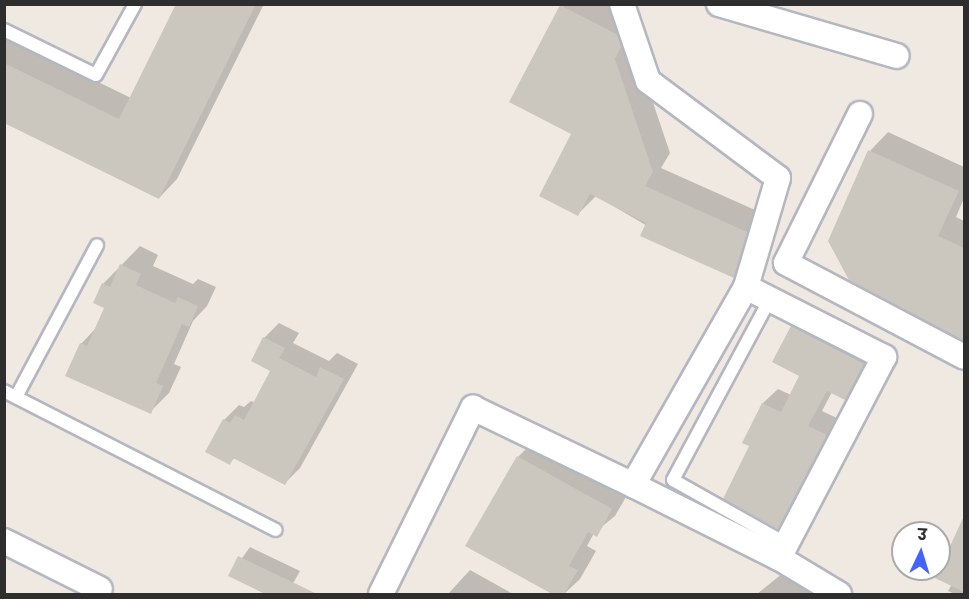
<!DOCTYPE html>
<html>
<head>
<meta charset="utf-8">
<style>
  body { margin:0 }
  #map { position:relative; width:969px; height:599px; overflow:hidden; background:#efe9e1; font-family:Poppins,"Noto Sans Devanagari",sans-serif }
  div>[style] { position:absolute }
  .shadow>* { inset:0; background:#0003 }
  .building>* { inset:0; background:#cbc7bf }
  .roads { filter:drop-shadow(2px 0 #b4b7c1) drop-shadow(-2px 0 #b4b7c1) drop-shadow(0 2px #b4b7c1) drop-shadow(0 -2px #b4b7c1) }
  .lane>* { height:12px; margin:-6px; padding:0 6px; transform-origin:6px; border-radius:6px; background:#fff }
  .street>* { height:24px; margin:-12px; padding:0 12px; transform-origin:12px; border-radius:12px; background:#fff }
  span { translate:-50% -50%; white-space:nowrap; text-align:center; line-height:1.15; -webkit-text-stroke:5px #fff; paint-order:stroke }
  .frame { position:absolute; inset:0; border:6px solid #2e2e2e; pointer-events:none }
  .north { position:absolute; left:891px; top:521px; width:60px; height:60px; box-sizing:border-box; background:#fff; border:2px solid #ababab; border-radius:50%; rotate:4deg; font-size:16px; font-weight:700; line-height:24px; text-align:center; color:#2e2e2e }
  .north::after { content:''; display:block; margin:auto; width:21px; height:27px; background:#4264fb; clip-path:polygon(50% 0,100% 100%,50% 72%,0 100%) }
</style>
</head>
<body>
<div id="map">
  <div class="shadow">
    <i style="clip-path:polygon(177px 4px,264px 4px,177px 179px,159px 198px,4px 122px,4px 36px,131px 98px)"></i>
    <i style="clip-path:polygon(563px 4px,610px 4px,635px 18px,632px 40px,670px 153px,661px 168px,764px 214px,751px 259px,733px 276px,596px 196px,578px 214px)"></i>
    <i style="clip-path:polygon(888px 132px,964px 167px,964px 198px,956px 217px,964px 221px,964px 339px,850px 279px,830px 241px,870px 151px)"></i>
    <i style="clip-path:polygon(140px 246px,158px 255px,153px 266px,193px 284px,198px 279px,216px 287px,207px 306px,193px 321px,174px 364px,181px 367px,169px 393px,150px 412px,81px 344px,96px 328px,106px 307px,103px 284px)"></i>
    <i style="clip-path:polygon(808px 312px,878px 349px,860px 384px,845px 399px,832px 392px,822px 411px,841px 420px,793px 513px,778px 528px,763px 403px,778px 389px,791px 395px,801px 376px,793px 327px)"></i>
    <i style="clip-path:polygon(279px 323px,299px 333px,293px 343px,329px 361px,337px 353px,358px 364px,300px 468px,285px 483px,235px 457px,230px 463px,224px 420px,239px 405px,244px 407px,251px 401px,255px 403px,272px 370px,264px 338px)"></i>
    <i style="clip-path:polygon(537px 438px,630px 490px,615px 516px,594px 533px,587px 546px,596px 551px,580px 579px,564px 594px,555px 594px,467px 546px,518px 457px)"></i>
    <i style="clip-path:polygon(964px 519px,964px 594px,955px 594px,948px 591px,952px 584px,937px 577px)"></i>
    <i style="clip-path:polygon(250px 547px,300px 571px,287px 594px,269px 594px,230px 575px)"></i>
    <i style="clip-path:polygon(470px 570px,513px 594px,448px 594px)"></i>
    <i style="clip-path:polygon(783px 573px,822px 594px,757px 594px)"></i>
  </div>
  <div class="building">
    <i style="clip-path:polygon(176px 4px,256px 4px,159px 199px,4px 123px,4px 63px,119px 119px)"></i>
    <i style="clip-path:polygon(560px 5px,618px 35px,621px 47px,615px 59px,653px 172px,645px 186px,747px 232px,734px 278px,640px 236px,646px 223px,590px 194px,578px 216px,539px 196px,571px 134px,509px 102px)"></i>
    <i style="clip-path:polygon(868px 150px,959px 191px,938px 236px,964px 248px,964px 341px,849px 280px,828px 241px)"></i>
    <i style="clip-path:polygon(120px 264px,141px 274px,136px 285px,175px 303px,178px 297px,198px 306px,189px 327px,182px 324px,156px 383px,163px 386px,151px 414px,65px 376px,80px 343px,87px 346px,104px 308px,93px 303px,102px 283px,110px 287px)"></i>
    <i style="clip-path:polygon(791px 326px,864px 364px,845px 400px,827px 391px,808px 426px,827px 435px,778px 529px,723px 499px,749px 446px,742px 443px,762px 403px,781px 412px,799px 376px,772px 362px)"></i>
    <i style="clip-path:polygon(263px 337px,285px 348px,279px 358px,316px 377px,320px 367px,344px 379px,285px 485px,233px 458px,230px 465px,205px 452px,223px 419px,230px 423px,235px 415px,244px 420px,270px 371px,251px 361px)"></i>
    <i style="clip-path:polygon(517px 456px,612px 509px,597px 537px,588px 532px,569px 566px,578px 570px,564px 594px,552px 594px,465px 546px)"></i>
    <i style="clip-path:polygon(964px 516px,964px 592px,935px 578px)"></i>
    <i style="clip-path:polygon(238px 556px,317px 594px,265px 594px,228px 576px)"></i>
  </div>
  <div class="roads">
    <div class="lane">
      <i style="left:4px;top:30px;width:102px;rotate:26.1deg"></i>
      <i style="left:96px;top:75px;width:81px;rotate:-61.2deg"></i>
      <i style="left:770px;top:299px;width:205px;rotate:118.2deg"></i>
      <i style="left:673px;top:480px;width:131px;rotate:29.3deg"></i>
      <i style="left:4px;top:391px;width:305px;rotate:27.1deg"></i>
      <i style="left:16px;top:397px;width:172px;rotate:-61.9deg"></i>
    </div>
    <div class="street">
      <i style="left:622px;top:4px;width:81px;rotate:71.3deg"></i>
      <i style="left:648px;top:81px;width:162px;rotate:36.7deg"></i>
      <i style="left:778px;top:178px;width:114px;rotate:106.4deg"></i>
      <i style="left:746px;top:287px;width:228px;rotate:119.7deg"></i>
      <i style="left:633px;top:485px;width:163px;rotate:26.6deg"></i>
      <i style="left:779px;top:558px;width:70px;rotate:31deg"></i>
      <i style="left:719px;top:4px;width:185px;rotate:16.3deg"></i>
      <i style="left:860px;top:114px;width:166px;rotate:116.4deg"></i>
      <i style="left:786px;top:263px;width:201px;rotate:27.8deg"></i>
      <i style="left:746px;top:287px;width:155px;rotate:26.9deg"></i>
      <i style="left:884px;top:357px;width:227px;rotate:117.6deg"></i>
      <i style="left:4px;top:541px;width:107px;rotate:26.6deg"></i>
      <i style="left:381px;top:594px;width:208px;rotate:-63.7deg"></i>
      <i style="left:473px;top:408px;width:178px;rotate:25.7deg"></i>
    </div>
  </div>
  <div class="frame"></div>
  <div class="north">उ</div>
</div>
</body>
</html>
